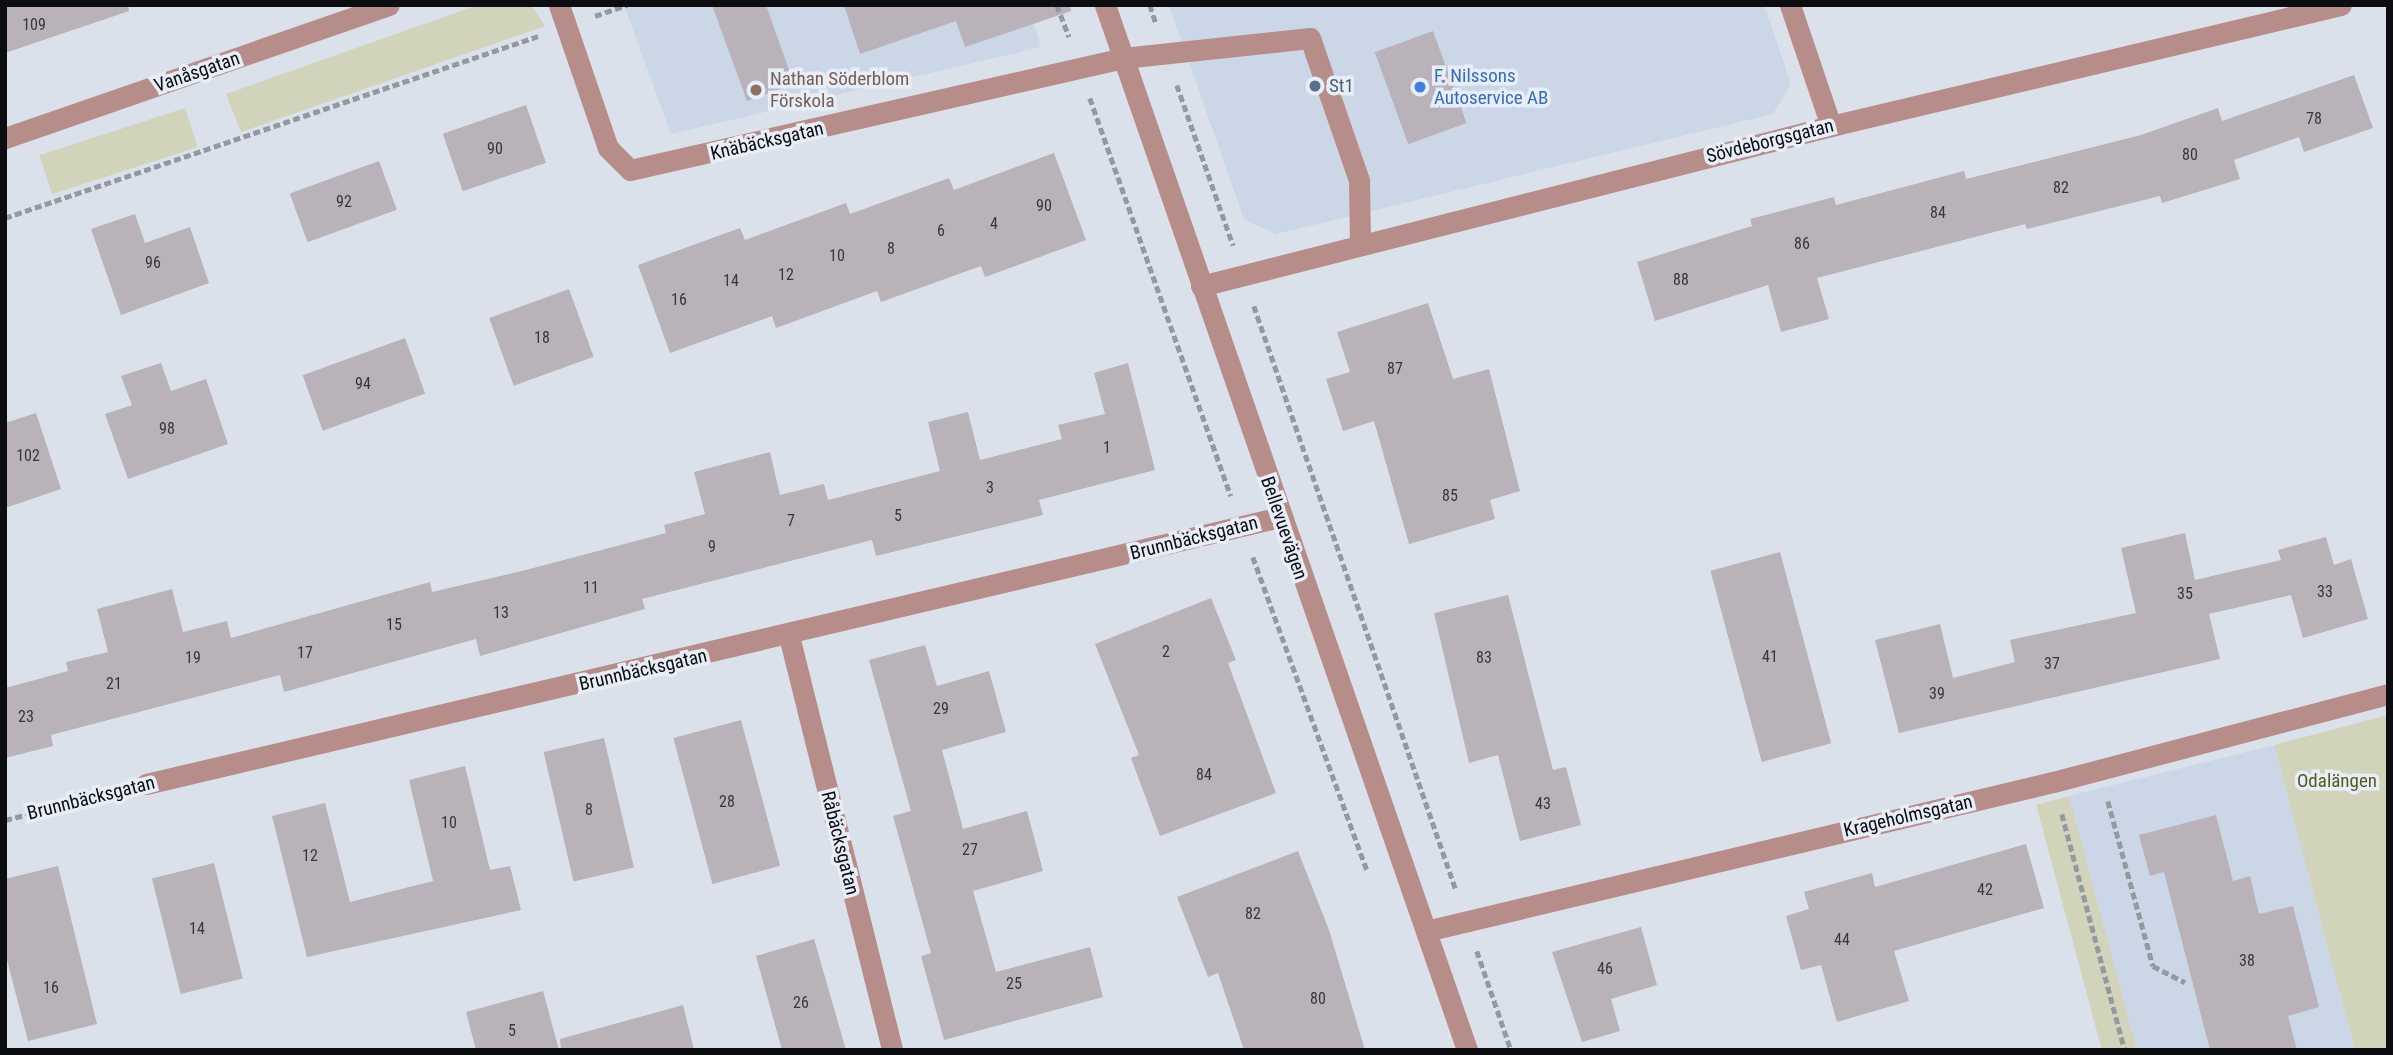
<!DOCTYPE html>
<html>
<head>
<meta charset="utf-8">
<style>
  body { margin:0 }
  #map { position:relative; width:2393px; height:1055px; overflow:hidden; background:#dae1ea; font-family:"Roboto Condensed",sans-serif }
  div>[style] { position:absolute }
  .built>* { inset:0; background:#cbd7e6 }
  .green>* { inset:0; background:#d1d4ba; transform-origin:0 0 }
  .building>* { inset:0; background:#bab2b9; transform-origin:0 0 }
  .path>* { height:4.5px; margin-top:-2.25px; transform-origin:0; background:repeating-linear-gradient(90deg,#9499a0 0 7px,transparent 0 10.5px) }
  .minor>* { height:21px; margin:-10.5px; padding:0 10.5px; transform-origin:10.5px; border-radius:10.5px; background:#b78d8a }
  .dots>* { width:19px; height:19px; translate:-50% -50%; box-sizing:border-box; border:4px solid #e7eef7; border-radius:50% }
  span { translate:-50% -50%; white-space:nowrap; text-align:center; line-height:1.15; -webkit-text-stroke:7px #e7eef7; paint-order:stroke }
  .number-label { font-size:16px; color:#37363a }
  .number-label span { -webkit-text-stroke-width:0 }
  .street-label { font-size:19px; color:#0b0d10 }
  .shop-label { font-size:19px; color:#366cbe }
  .left { translate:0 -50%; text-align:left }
  .education-label { font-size:19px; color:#785e54 }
  .service-label { font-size:19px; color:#4e5e75 }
  .park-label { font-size:19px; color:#575c1d }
  .frame { position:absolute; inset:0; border:7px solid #0b0d10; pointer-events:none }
</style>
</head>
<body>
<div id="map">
  <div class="built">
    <i style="clip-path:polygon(632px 5px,1028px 5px,1041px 47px,671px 134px,625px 8px)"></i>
    <i style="clip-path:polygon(1169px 5px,1764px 5px,1791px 84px,1773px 114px,1276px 234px,1244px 219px)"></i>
    <i style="clip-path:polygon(2274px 745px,2355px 1050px,2137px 1050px,2069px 796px)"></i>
  </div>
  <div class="green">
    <i style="clip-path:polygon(478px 5px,531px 5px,545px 26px,241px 132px,226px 94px)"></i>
    <i style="left:185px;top:108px;width:41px;height:153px;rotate:72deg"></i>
    <i style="clip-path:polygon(2388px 715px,2388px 1050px,2355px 1050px,2274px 745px)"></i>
    <i style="left:2069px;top:796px;width:263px;height:34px;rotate:75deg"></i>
  </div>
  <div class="building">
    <i style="clip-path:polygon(5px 5px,128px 5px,129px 11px,5px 53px)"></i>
    <i style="clip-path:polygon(712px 5px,766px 5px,794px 84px,747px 101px)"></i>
    <i style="clip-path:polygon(844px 5px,1070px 5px,1071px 11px,965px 47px,956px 21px,860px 54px)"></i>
    <i style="left:1433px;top:31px;width:98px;height:62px;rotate:70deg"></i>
    <i style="clip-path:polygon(2354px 75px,2373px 128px,2304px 152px,2299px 137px,2234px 160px,2240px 179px,2162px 203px,2160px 196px,2027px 229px,2025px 224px,1817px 278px,1829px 319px,1781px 332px,1768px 285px,1655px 321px,1637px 262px,1752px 226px,1750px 219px,1834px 197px,1836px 205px,1964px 171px,1966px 179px,2141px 135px,2218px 108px,2222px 121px)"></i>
    <i style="left:526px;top:105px;width:61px;height:88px;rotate:71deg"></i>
    <i style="clip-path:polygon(1054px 153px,1086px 240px,985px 277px,981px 266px,881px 302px,877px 291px,776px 328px,772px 316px,670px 353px,638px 265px,740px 228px,745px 240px,846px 203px,850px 214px,949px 178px,954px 190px)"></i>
    <i style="left:379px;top:161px;width:52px;height:95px;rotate:70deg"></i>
    <i style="clip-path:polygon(135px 214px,145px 243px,190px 227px,209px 283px,121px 315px,91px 229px)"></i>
    <i style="left:569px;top:289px;width:72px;height:85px;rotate:70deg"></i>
    <i style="clip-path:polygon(1428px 303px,1453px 379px,1489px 369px,1520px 491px,1490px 500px,1495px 519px,1409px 544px,1374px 421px,1343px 431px,1326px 379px,1350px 372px,1337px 332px)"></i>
    <i style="left:405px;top:338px;width:59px;height:109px;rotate:70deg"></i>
    <i style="clip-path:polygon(161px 363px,171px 391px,206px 379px,228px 444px,128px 479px,105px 414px,132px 405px,121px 376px)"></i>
    <i style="clip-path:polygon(1128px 363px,1155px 470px,1039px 500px,1043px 515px,876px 556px,872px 540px,642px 599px,645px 609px,480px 656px,476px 639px,284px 692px,280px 675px,51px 735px,53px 746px,5px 758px,5px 688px,68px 671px,66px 662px,108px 652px,97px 609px,172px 589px,183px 632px,227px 621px,231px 638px,430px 582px,432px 592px,522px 571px,666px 533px,664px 525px,705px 514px,694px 472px,770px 452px,780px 495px,824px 484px,828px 500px,940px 471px,928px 422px,968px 412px,980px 460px,1062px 439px,1058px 425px,1105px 414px,1094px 373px)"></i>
    <i style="clip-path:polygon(36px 413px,61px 489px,5px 508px,5px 423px)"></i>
    <i style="clip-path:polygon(2185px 533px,2195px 580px,2281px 560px,2278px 550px,2326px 537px,2334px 565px,2351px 559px,2368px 619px,2303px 638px,2291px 595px,2209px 614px,2220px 659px,1899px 733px,1875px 640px,1940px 624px,1953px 678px,2015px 662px,2010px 640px,2136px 613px,2121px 548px)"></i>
    <i style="left:1780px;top:552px;width:198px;height:72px;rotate:75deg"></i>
    <i style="clip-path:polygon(1508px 595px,1553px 770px,1566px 767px,1581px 825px,1520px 841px,1498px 755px,1469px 763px,1434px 613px)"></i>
    <i style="clip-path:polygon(1211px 598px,1236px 660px,1228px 663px,1276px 793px,1160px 836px,1131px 758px,1139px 755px,1095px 644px)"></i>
    <i style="clip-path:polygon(925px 645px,937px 686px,989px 671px,1006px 732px,942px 750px,963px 829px,1027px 811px,1043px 871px,973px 891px,996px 972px,1090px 947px,1103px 997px,944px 1040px,921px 956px,931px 953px,893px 816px,911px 811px,869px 660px)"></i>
    <i style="left:741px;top:720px;width:151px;height:70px;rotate:75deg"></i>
    <i style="left:604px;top:738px;width:133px;height:62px;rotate:77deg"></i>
    <i style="clip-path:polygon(465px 766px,490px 870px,510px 866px,521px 910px,307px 957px,272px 816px,325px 803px,350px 902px,433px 881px,409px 780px)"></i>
    <i style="clip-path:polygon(2216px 815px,2233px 881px,2250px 876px,2259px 914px,2293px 906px,2319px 1007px,2288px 1016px,2297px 1050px,2210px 1050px,2164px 872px,2150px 876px,2139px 835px)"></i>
    <i style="clip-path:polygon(2026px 844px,2044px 908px,1894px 951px,1909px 1001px,1837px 1022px,1821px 965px,1801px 970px,1786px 916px,1809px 909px,1804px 892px,1872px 873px,1875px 887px)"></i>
    <i style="clip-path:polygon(1298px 851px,1329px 930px,1365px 1050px,1244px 1050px,1218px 973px,1208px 977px,1177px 897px)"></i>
    <i style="left:214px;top:863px;width:119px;height:64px;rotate:76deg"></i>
    <i style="clip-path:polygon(58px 866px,97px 1024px,28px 1041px,5px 952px,5px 879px)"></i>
    <i style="clip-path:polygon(1641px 927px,1657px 985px,1611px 999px,1620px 1031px,1582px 1042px,1552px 952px)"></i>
    <i style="clip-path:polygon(814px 939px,846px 1050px,782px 1050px,756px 956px)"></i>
    <i style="clip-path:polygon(543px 991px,559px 1050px,476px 1050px,466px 1012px)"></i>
    <i style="clip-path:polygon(683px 1005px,694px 1050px,561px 1050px,560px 1039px)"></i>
  </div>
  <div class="path">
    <i style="left:1057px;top:5px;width:34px;rotate:69deg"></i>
    <i style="left:1150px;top:5px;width:20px;rotate:72deg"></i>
    <i style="left:595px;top:16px;width:34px;rotate:-19deg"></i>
    <i style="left:1177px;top:85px;width:170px;rotate:70.7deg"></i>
    <i style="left:1090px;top:98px;width:422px;rotate:70.5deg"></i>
    <i style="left:5px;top:218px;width:563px;rotate:-18.85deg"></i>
    <i style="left:1254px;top:306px;width:618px;rotate:70.92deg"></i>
    <i style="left:1253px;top:557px;width:334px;rotate:70deg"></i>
    <i style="left:2108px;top:801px;width:171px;rotate:74.7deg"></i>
    <i style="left:2153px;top:966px;width:36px;rotate:27deg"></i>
    <i style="left:2062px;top:814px;width:244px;rotate:75.1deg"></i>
    <i style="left:5px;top:820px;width:114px;rotate:-14.2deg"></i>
    <i style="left:1477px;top:951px;width:105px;rotate:71deg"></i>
  </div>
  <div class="minor">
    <i style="left:559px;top:5px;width:151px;rotate:71.1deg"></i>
    <i style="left:608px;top:148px;width:31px;rotate:45deg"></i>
    <i style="left:630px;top:170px;width:506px;rotate:-12.8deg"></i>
    <i style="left:1123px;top:58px;width:188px;rotate:-6.1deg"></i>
    <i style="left:1310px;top:38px;width:150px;rotate:71deg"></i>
    <i style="left:1359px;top:180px;width:65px;rotate:89.1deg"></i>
    <i style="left:1105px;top:5px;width:1106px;rotate:70.89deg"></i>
    <i style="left:1790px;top:5px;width:128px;rotate:71.3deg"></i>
    <i style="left:5px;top:138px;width:406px;rotate:-19.1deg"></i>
    <i style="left:1201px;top:286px;width:650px;rotate:-14.25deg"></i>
    <i style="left:1831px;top:126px;width:524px;rotate:-13.35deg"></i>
    <i style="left:789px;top:636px;width:427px;rotate:76deg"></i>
    <i style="left:146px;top:784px;width:1165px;rotate:-13.25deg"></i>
    <i style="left:1426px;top:931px;width:644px;rotate:-13.37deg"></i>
    <i style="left:2053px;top:782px;width:346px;rotate:-14.7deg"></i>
  </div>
  <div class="dots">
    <i style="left:1315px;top:86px;background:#5c6f8a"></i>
    <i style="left:1420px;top:87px;background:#3f7fe0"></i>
    <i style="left:756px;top:90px;background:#8d6e63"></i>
  </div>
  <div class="number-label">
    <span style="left:34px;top:25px">109</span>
    <span style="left:2314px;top:119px">78</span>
    <span style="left:495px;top:149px">90</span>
    <span style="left:2190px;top:155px">80</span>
    <span style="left:2061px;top:188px">82</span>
    <span style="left:344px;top:202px">92</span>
    <span style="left:1044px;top:206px">90</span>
    <span style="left:1938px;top:213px">84</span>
    <span style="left:994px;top:224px">4</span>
    <span style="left:941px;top:231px">6</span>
    <span style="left:1802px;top:244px">86</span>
    <span style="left:891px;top:249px">8</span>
    <span style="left:837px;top:256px">10</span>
    <span style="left:153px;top:263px">96</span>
    <span style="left:786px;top:275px">12</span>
    <span style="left:1681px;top:280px">88</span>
    <span style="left:731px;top:281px">14</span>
    <span style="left:679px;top:300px">16</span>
    <span style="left:542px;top:338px">18</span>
    <span style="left:1395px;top:369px">87</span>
    <span style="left:363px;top:384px">94</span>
    <span style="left:167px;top:429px">98</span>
    <span style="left:1107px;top:448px">1</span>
    <span style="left:28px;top:456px">102</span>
    <span style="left:990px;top:488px">3</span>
    <span style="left:1450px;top:496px">85</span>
    <span style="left:898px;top:516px">5</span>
    <span style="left:791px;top:521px">7</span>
    <span style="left:712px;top:547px">9</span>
    <span style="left:591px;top:588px">11</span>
    <span style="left:2325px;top:592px">33</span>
    <span style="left:2185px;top:594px">35</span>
    <span style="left:501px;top:613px">13</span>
    <span style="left:394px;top:625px">15</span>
    <span style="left:1166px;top:652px">2</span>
    <span style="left:305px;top:653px">17</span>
    <span style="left:1770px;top:657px">41</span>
    <span style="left:193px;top:658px">19</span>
    <span style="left:1484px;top:658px">83</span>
    <span style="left:2052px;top:664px">37</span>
    <span style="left:114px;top:684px">21</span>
    <span style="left:1937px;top:694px">39</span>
    <span style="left:941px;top:709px">29</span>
    <span style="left:26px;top:717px">23</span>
    <span style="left:1204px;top:775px">84</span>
    <span style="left:727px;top:802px">28</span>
    <span style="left:1543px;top:804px">43</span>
    <span style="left:589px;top:810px">8</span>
    <span style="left:449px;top:823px">10</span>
    <span style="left:970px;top:850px">27</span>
    <span style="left:310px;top:856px">12</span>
    <span style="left:1985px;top:890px">42</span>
    <span style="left:1253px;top:914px">82</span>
    <span style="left:197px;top:929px">14</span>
    <span style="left:1842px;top:940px">44</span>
    <span style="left:2247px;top:961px">38</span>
    <span style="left:1605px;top:969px">46</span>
    <span style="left:1014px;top:984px">25</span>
    <span style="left:51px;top:988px">16</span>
    <span style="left:1318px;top:999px">80</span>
    <span style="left:801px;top:1003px">26</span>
    <span style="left:512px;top:1031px">5</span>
  </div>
  <div class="street-label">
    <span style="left:197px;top:72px;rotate:-19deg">Vanåsgatan</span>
    <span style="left:767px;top:141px;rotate:-13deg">Knäbäcksgatan</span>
    <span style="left:1770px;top:141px;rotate:-14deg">Sövdeborgsgatan</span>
    <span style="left:1284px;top:528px;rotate:71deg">Bellevuevägen</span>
    <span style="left:1194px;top:538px;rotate:-14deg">Brunnbäcksgatan</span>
    <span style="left:643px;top:670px;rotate:-13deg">Brunnbäcksgatan</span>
    <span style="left:91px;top:798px;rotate:-14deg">Brunnbäcksgatan</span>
    <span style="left:1908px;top:816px;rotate:-13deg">Krageholmsgatan</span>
    <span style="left:840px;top:843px;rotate:76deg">Råbäcksgatan</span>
  </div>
  <div class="shop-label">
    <span class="left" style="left:1434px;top:87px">F. Nilssons<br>Autoservice AB</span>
  </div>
  <div class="education-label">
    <span class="left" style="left:770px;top:90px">Nathan Söderblom<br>Förskola</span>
  </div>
  <div class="service-label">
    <span class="left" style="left:1329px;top:86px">St1</span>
  </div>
  <div class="park-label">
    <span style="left:2337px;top:781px">Odalängen</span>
  </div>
  <div class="frame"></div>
</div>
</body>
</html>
